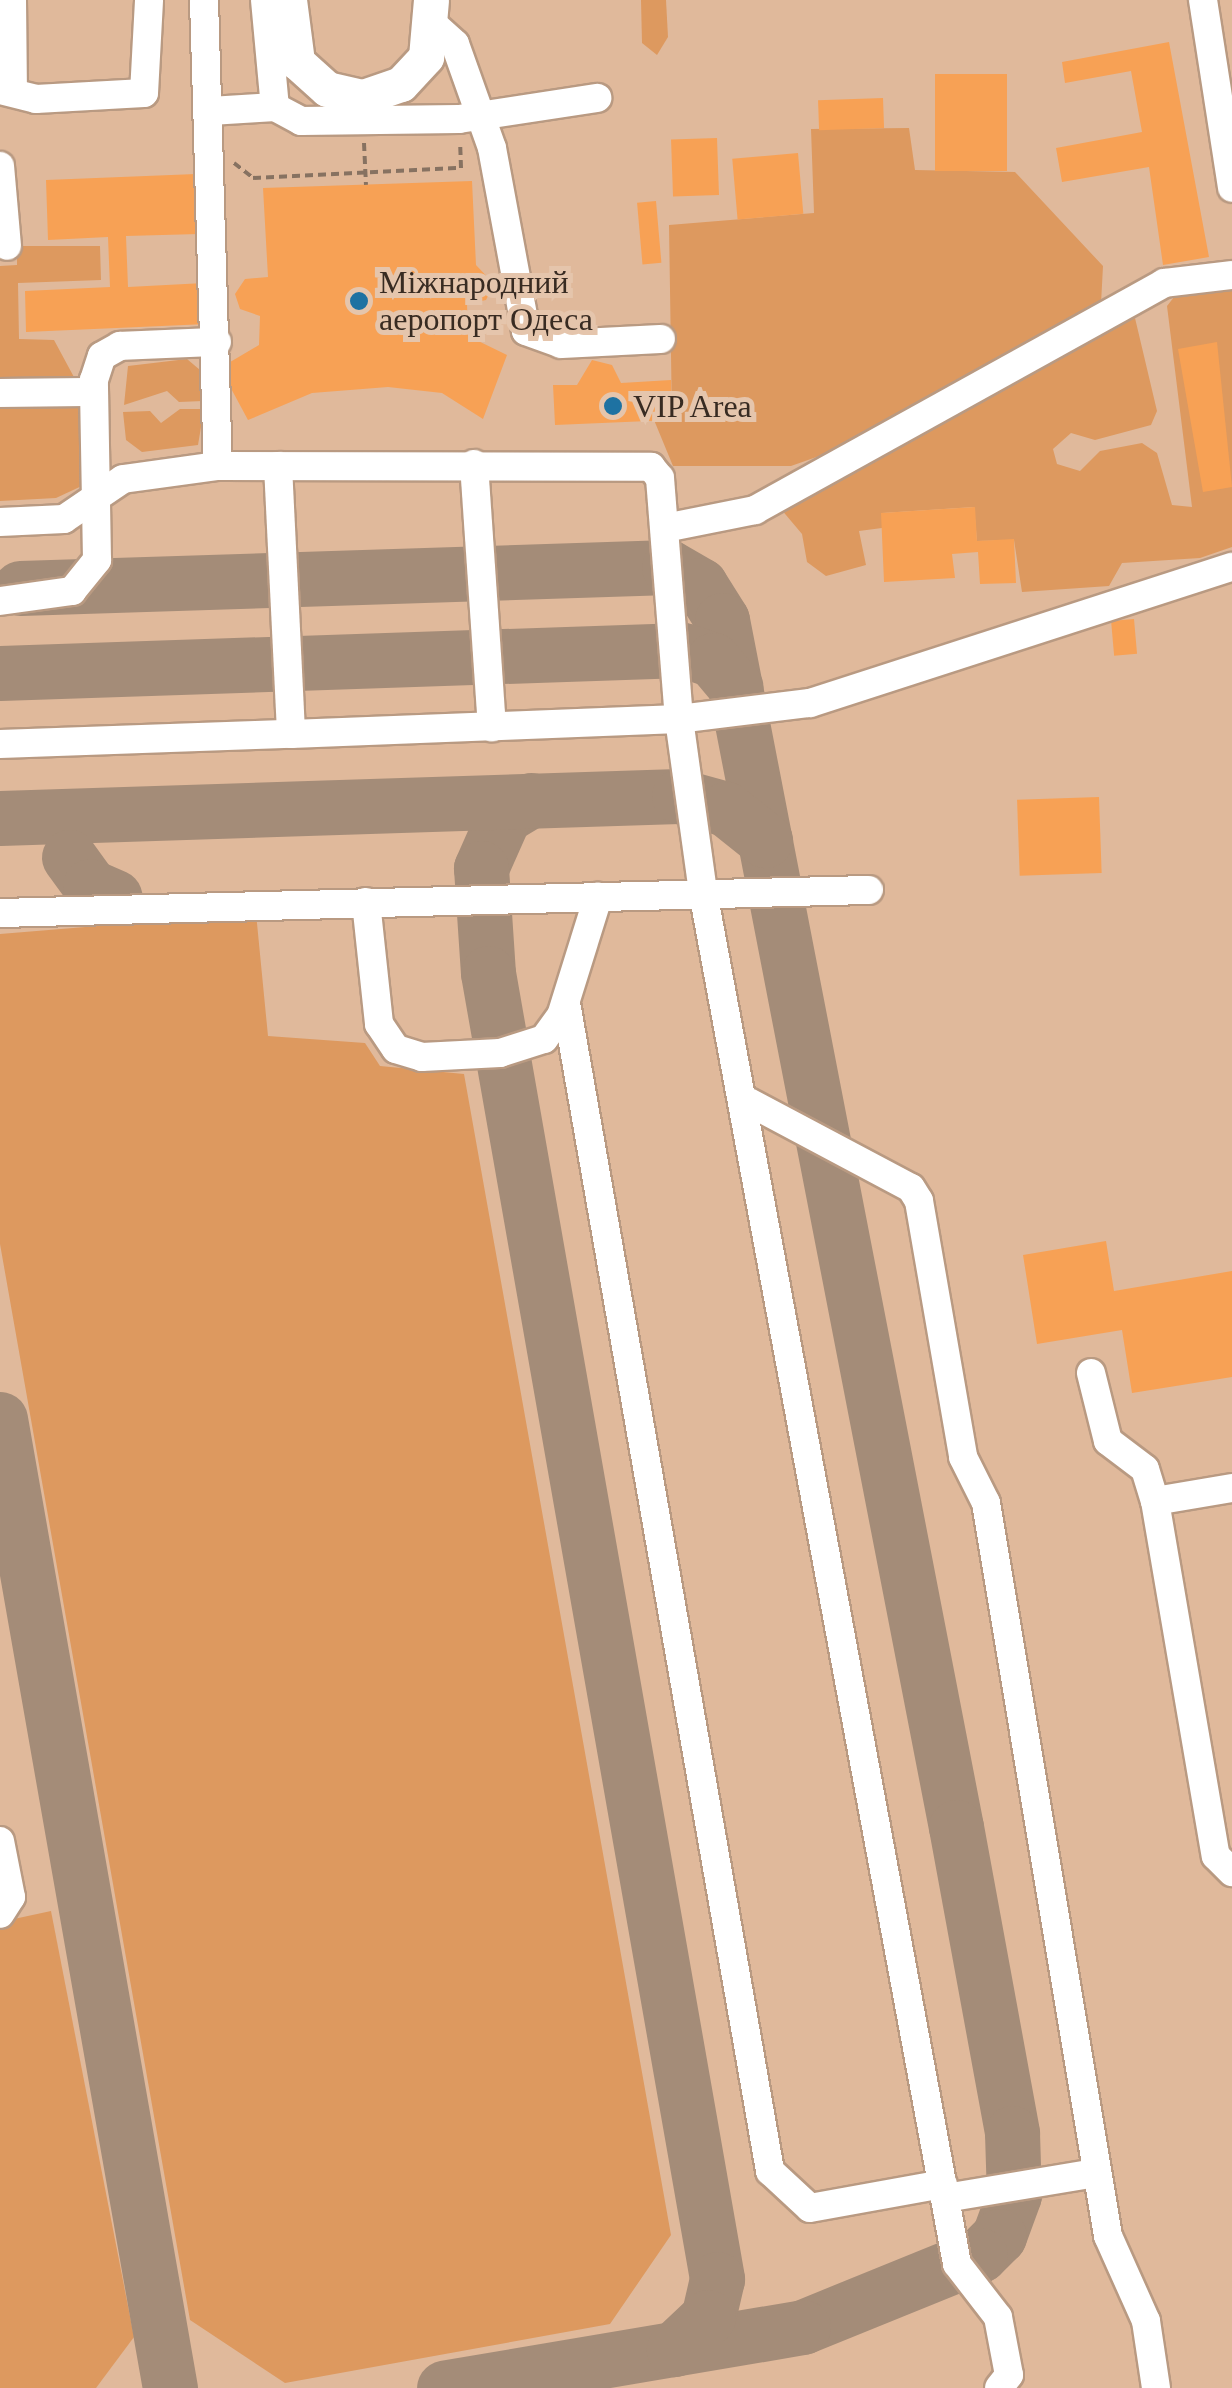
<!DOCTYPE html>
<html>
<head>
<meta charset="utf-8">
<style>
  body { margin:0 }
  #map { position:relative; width:1232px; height:2388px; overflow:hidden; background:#e5c5ac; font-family:"Times New Roman",serif }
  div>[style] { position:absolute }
  .built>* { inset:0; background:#e0b99b; transform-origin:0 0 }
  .green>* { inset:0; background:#dd995f }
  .taxiway>* { height:55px; margin:-27.5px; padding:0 27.5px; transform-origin:27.5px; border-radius:27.5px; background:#a48c78 }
  .building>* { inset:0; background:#f7a155; transform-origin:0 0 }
  .path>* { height:4px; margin-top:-2px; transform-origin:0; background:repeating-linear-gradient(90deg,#877261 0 8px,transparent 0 13px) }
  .roads { filter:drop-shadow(2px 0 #b99a82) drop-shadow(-2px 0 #b99a82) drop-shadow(0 2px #b99a82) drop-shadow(0 -2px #b99a82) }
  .minor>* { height:28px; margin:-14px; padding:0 14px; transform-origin:14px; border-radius:14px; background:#fff }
  .major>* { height:35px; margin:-17.5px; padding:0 17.5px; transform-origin:17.5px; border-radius:17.5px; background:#fff }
  .dots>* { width:28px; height:28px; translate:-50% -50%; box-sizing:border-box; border:5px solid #e5c5ac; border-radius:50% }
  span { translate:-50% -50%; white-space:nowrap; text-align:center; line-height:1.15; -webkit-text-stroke:10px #e5c5ac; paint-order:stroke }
  .poi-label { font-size:32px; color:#382b22 }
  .left { translate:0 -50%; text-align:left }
</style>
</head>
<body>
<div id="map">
  <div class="built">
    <i style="left:0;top:0;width:1232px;height:2388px"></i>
  </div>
  <div class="green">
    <i style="clip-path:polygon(641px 0,666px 0,668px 37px,657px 55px,642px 43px)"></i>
    <i style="clip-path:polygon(909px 128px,915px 170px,1015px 172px,1103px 266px,1101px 304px,825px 454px,791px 466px,673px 466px,654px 420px,672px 419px,669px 225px,814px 213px,811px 129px)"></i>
    <i style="clip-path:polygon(17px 246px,100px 246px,101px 280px,18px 283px,19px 339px,54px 340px,82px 392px,86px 484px,56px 498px,0 501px,0 266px,17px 265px)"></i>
    <i style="clip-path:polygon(1232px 283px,1232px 547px,1200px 558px,1122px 563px,1109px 586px,1022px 592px,1014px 540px,977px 541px,974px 507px,882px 513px,882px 528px,859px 531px,866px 565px,826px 576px,807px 562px,802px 534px,775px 502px,1103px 324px,1135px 318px,1157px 411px,1151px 425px,1095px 440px,1071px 433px,1053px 449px,1057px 464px,1080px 471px,1100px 451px,1142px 443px,1157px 453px,1172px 505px,1192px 507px,1167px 306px,1178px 292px)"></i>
    <i style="clip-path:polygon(187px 359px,200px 370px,203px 401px,179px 402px,167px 391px,124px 405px,128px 366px)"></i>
    <i style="clip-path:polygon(180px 409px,204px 409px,198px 445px,142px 452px,126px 440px,123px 412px,150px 411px,161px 423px)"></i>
    <i style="clip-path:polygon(256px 913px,268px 1036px,365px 1043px,380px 1066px,464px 1074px,671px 2235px,610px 2324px,285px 2383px,190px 2320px,0 1244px,0 934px)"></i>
    <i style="clip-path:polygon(51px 1911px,134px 2337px,96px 2388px,0 2388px,0 1922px)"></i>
  </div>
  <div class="taxiway">
    <i style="left:20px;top:588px;width:649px;rotate:-1.85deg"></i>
    <i style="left:669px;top:567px;width:36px;rotate:30deg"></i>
    <i style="left:700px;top:585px;width:41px;rotate:57.8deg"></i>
    <i style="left:722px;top:620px;width:1229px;rotate:79.03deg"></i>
    <i style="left:956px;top:1827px;width:311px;rotate:79.6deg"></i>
    <i style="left:1012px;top:2133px;width:62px;rotate:88.2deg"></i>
    <i style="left:1014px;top:2195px;width:44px;rotate:110.1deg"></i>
    <i style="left:999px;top:2236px;width:27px;rotate:135deg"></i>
    <i style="left:980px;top:2255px;width:191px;rotate:157.9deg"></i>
    <i style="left:803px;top:2327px;width:364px;rotate:170.4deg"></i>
    <i style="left:0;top:673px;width:683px;rotate:-1.93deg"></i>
    <i style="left:683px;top:650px;width:32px;rotate:18deg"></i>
    <i style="left:713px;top:660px;width:35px;rotate:50deg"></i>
    <i style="left:531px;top:800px;width:31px;rotate:149deg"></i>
    <i style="left:504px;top:816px;width:57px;rotate:113.9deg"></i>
    <i style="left:481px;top:868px;width:105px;rotate:86.2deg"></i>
    <i style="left:488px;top:973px;width:1326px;rotate:80.05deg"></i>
    <i style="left:717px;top:2279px;width:39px;rotate:103deg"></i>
    <i style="left:708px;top:2317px;width:47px;rotate:136.7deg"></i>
    <i style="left:0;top:818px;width:679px;rotate:-1.86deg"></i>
    <i style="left:679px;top:796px;width:49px;rotate:15.5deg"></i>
    <i style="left:726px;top:809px;width:50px;rotate:38.5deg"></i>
    <i style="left:69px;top:857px;width:36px;rotate:54deg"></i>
    <i style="left:90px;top:886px;width:27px;rotate:24deg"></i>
    <i style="left:0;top:1419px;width:984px;rotate:80.05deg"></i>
  </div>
  <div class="building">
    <i style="clip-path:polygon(1169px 42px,1209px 257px,1163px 265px,1149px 167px,1062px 182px,1056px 148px,1142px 132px,1131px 71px,1065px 83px,1062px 62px)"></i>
    <i style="left:935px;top:74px;width:72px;height:97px"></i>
    <i style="left:883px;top:98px;width:30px;height:65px;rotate:88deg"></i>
    <i style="left:717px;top:138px;width:57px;height:46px;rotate:88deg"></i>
    <i style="left:798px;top:153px;width:61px;height:66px;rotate:85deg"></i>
    <i style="clip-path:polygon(196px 174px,199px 234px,126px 236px,128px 287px,204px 283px,207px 324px,26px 332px,25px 291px,110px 287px,108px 237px,48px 240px,46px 180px)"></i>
    <i style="clip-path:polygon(472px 181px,476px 265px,494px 284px,486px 300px,467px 304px,468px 336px,507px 355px,483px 419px,442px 393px,388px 387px,312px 393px,248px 420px,220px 368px,259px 345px,260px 316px,240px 309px,235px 294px,245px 279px,268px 277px,263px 188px)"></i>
    <i style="left:656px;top:201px;width:62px;height:19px;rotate:85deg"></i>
    <i style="clip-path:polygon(1217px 342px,1232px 487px,1203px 492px,1178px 349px)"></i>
    <i style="clip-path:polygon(592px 360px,612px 365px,621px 383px,671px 380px,672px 420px,555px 425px,553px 385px,577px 385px)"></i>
    <i style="clip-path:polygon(975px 507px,977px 541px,1014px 539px,1016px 583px,980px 584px,978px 552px,952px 554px,955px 578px,884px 582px,881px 513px)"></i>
    <i style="left:1134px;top:619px;width:35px;height:23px;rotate:85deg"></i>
    <i style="left:1099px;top:797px;width:76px;height:82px;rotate:88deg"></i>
    <i style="clip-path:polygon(1106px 1241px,1114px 1291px,1232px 1271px,1232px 1377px,1132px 1393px,1122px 1330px,1037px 1344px,1023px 1255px)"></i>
  </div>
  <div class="path">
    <i style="left:364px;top:143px;width:42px;rotate:87.3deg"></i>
    <i style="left:234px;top:163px;width:24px;rotate:38deg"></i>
    <i style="left:253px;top:178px;width:208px;rotate:-2.8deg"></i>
    <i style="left:461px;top:168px;width:23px;rotate:-92deg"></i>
  </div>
  <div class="roads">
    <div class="minor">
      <i style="left:12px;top:0;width:90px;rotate:89.4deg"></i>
      <i style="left:204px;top:0;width:466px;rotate:88.3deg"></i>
      <i style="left:265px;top:0;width:107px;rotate:84.7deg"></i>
      <i style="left:275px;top:107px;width:30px;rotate:28deg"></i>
      <i style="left:301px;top:121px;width:158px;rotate:-0.7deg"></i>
      <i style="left:459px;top:119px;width:140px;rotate:-8.7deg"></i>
      <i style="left:1203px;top:0;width:190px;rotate:81.2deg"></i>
      <i style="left:434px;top:25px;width:28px;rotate:42deg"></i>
      <i style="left:455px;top:44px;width:110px;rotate:70.4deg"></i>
      <i style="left:492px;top:148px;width:186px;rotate:79.5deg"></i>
      <i style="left:526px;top:331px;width:37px;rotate:20deg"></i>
      <i style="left:561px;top:344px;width:100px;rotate:-2.9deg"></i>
      <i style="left:0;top:90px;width:37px;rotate:14deg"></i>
      <i style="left:36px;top:99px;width:108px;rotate:-3.2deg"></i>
      <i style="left:144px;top:93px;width:93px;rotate:-86.9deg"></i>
      <i style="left:210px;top:111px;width:65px;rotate:-3.5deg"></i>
      <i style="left:0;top:166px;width:80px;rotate:85deg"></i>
      <i style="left:0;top:393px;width:94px;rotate:-0.6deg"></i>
      <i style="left:474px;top:464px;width:264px;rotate:86.1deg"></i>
      <i style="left:278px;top:466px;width:268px;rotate:87.2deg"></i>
      <i style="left:291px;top:734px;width:388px;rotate:-2.2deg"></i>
      <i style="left:679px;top:719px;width:175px;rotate:82.1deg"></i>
      <i style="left:703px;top:892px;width:1395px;rotate:79.51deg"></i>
      <i style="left:957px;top:2264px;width:67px;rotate:52.3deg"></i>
      <i style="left:998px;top:2317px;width:59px;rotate:79.3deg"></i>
      <i style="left:1009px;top:2375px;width:16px;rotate:128deg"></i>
      <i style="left:0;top:522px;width:64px;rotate:-2.7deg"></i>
      <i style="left:64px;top:519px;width:71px;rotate:-34.1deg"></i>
      <i style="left:123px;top:479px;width:96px;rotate:-7.8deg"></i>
      <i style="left:218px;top:466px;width:433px;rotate:0.1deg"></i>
      <i style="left:651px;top:467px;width:14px;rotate:51deg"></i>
      <i style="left:660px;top:478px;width:242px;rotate:85.5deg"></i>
      <i style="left:679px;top:719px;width:132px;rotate:-7deg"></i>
      <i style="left:810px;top:703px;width:443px;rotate:-17.9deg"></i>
      <i style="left:665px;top:528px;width:92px;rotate:-11.3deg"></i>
      <i style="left:755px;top:510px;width:468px;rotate:-29deg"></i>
      <i style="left:1164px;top:283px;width:68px;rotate:-6.7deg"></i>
      <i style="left:0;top:601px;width:73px;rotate:-7.9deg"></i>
      <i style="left:72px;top:591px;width:40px;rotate:-51deg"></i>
      <i style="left:97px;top:560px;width:180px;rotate:-91deg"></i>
      <i style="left:94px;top:380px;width:25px;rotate:-72deg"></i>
      <i style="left:102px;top:356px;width:21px;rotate:-29deg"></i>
      <i style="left:120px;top:346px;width:97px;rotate:-2.4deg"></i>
      <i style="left:0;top:744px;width:291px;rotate:-2deg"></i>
      <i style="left:366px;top:902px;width:123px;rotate:83.9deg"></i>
      <i style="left:379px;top:1024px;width:30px;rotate:56deg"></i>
      <i style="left:396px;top:1049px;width:27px;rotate:17deg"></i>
      <i style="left:422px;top:1057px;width:78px;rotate:-2.9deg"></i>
      <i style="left:500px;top:1053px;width:46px;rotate:-17.7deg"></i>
      <i style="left:544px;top:1039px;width:29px;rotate:-54deg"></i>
      <i style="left:561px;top:1016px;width:125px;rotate:-72.7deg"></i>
      <i style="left:0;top:913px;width:869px;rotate:-1.52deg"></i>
      <i style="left:566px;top:1003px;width:1186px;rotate:80.09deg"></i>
      <i style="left:770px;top:2171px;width:54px;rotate:42.8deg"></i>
      <i style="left:810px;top:2208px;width:135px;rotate:-10.2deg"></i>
      <i style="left:749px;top:1102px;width:183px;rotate:28deg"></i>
      <i style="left:911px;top:1188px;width:15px;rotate:58deg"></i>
      <i style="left:919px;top:1201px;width:260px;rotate:80.2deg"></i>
      <i style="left:963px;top:1457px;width:51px;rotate:63.4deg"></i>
      <i style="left:986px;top:1503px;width:743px;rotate:80.55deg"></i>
      <i style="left:1108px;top:2236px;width:93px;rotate:65.9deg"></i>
      <i style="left:1146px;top:2321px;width:68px;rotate:81.5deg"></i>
      <i style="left:1091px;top:1373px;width:70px;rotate:76deg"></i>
      <i style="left:1108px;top:1441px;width:46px;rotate:37.1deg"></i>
      <i style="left:1145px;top:1469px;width:34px;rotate:73deg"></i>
      <i style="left:1155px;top:1501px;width:360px;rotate:80.3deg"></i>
      <i style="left:1216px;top:1856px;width:23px;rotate:45deg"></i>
      <i style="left:1155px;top:1501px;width:78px;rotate:-9.6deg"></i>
      <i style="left:0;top:1841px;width:57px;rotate:78.9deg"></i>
      <i style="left:11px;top:1897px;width:20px;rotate:123deg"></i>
      <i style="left:946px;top:2198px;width:152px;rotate:-9.5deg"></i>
    </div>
    <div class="major">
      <i style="left:289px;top:0;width:63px;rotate:82.6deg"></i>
      <i style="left:297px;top:62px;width:40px;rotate:42deg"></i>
      <i style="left:327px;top:89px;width:37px;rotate:13deg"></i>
      <i style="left:363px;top:97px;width:40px;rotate:-18.9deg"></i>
      <i style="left:401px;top:84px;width:37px;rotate:-47deg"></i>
      <i style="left:426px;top:57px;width:57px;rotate:-85deg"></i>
    </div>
  </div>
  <div class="dots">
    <i style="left:359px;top:301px;background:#1e72a2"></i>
    <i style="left:613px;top:406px;background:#1e72a2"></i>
  </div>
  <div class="poi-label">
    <span class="left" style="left:379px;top:301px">Міжнародний<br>аеропорт Одеса</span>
    <span class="left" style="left:633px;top:406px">VIP Area</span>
  </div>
</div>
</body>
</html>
